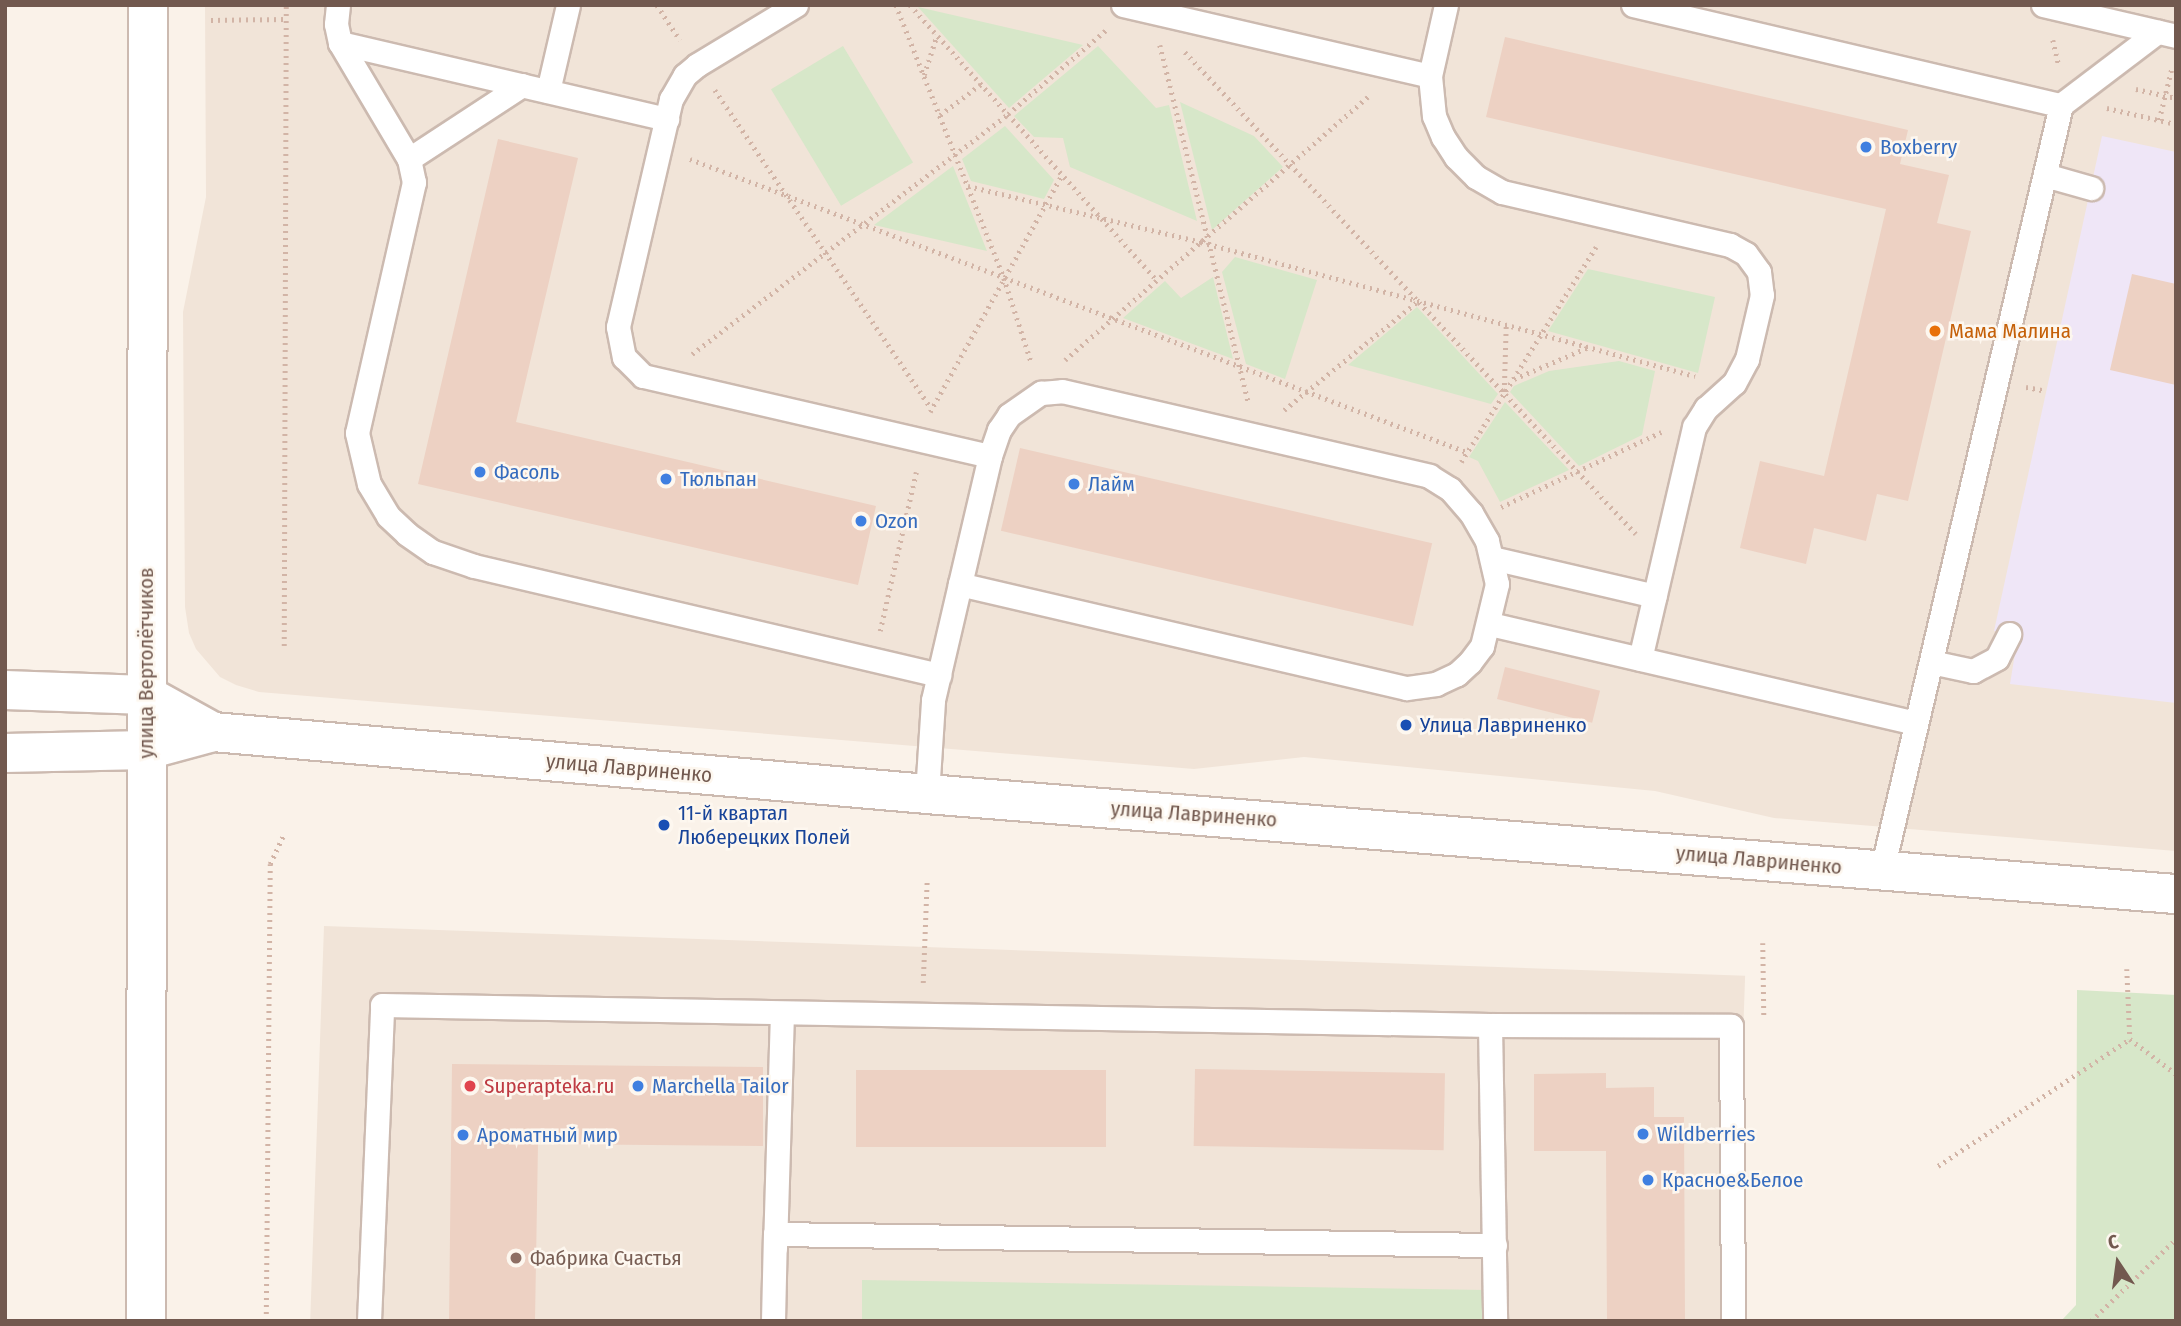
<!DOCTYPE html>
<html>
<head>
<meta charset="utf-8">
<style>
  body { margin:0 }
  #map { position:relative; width:2181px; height:1326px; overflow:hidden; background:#faf2e9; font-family:"Fira Sans Condensed",sans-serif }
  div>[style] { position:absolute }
  .residential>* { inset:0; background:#f1e4d8; transform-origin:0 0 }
  .education>* { inset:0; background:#efe6f7 }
  .green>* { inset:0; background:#d7e7c9; transform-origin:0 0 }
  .building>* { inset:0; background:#edd1c3; transform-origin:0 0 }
  .path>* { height:4.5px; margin-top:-2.25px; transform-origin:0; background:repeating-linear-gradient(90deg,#d2b4a6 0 2px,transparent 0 7px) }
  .roads { filter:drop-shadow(2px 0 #ccbab0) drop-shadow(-2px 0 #ccbab0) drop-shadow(0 2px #ccbab0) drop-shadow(0 -2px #ccbab0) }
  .service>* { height:23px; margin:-11.5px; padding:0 11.5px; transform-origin:11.5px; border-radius:11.5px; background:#fff }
  .minor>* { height:38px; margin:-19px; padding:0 19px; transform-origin:19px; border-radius:19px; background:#fff }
  .secondary>* { height:38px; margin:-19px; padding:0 19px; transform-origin:19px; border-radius:19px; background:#fff }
  .dots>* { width:19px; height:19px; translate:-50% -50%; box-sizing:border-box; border:4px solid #fdf7ef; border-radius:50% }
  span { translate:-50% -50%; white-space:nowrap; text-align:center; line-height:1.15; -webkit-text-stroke:5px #fdf7ef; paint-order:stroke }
  .shop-label { font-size:21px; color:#366cbe }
  .left { translate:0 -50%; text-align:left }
  .food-label { font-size:21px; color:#c56008 }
  .street-label { font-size:21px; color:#72594f }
  .transit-label { font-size:21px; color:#164399 }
  .health-label { font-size:21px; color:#be3a42 }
  .education-label { font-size:21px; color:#785e54 }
  .frame { position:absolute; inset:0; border:7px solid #72594f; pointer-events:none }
  .north { position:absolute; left:2083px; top:1228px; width:70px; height:70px; -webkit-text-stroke:5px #fdf7ef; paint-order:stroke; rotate:347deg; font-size:19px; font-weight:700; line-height:28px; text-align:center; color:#72594f }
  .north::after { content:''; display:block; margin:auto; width:24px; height:32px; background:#72594f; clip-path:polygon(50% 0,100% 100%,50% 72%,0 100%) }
</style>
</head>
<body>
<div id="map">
  <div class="residential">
    <i style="clip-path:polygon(205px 5px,2176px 5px,2176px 851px,1774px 818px,1655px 791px,1304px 757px,1194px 769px,259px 692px,236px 685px,220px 677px,196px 649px,189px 633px,185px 607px,183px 312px,206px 197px)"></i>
    <i style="left:324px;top:926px;width:1422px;height:395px;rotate:2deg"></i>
  </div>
  <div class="education">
    <i style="clip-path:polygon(2102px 136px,2176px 152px,2176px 703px,2010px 684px,2018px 635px,1994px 631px)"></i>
  </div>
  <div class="green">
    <i style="clip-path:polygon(918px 7px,1083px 45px,1009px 108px)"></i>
    <i style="left:843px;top:46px;width:136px;height:84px;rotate:59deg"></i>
    <i style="clip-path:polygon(1098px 46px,1156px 108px,1169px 105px,1197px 221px,1070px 167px,1063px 138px,1034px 137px,1014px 116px)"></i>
    <i style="clip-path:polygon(1180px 102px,1254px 136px,1283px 167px,1212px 230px)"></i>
    <i style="clip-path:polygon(1005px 126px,1054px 180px,1044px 199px,971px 181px,962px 159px)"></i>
    <i style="clip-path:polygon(953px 166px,987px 251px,874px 225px)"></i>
    <i style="clip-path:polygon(1235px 257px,1317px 280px,1285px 379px,1246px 364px,1222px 272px)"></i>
    <i style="clip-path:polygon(1588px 269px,1715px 297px,1698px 373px,1548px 331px)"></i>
    <i style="clip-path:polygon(1213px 277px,1233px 359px,1123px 318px,1165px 281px,1181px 298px)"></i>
    <i style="clip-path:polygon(1417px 307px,1498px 394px,1491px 404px,1348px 365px)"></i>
    <i style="clip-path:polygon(1619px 361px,1655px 371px,1642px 435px,1579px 466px,1510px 392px,1514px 386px,1549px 371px)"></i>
    <i style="clip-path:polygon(1505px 402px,1569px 470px,1500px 502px,1478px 461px,1469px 457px)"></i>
    <i style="clip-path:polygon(2077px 990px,2176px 995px,2176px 1321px,2061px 1321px,2076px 1305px)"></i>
    <i style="clip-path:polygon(862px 1280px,1486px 1290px,1486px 1321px,862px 1321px)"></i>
  </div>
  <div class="building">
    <i style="clip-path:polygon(1505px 37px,1908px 130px,1900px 164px,1949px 175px,1937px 223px,1971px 231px,1908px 501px,1877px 494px,1866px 541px,1814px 528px,1806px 564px,1740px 548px,1760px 461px,1824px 476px,1886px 209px,1486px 117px)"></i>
    <i style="clip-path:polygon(498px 139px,578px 158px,516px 422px,876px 506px,858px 585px,418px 484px)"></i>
    <i style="clip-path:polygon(2132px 274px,2176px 284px,2176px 385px,2110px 370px)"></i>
    <i style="left:1020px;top:448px;width:423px;height:85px;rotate:13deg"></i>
    <i style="left:1505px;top:667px;width:98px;height:33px;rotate:14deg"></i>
    <i style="clip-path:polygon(452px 1064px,763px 1067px,763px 1146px,538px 1144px,535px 1321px,449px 1321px)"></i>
    <i style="left:1195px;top:1069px;width:250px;height:77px;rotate:1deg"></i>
    <i style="left:856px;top:1070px;width:250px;height:77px"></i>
    <i style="clip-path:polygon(1606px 1073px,1606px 1088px,1654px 1087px,1654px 1117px,1684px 1117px,1685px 1321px,1607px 1321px,1606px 1151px,1534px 1151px,1534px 1074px)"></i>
  </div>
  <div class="path">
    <i style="left:657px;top:5px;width:42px;rotate:56.7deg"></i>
    <i style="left:896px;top:5px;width:294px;rotate:68.4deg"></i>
    <i style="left:1004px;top:278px;width:90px;rotate:72deg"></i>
    <i style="left:910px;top:5px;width:370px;rotate:48.1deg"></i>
    <i style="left:211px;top:20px;width:74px;rotate:-0.8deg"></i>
    <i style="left:2053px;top:40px;width:27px;rotate:77deg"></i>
    <i style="left:1160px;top:45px;width:370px;rotate:76.1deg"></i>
    <i style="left:1185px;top:52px;width:660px;rotate:46.9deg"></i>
    <i style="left:924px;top:75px;width:42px;rotate:-72deg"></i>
    <i style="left:2136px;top:89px;width:41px;rotate:12.7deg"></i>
    <i style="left:715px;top:90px;width:384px;rotate:55.8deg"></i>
    <i style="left:2107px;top:108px;width:71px;rotate:13.1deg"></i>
    <i style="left:940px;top:115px;width:51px;rotate:-37.1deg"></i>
    <i style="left:2159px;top:120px;width:55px;rotate:-76.2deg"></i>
    <i style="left:690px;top:159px;width:830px;rotate:20.66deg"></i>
    <i style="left:968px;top:186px;width:240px;rotate:13.5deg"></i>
    <i style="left:1201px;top:242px;width:512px;rotate:15.18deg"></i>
    <i style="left:692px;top:354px;width:397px;rotate:-37.2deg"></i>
    <i style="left:1008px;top:114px;width:130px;rotate:-40.6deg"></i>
    <i style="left:1065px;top:360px;width:404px;rotate:-41deg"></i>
    <i style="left:1514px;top:379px;width:82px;rotate:-23.1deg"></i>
    <i style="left:2026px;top:387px;width:20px;rotate:11deg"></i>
    <i style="left:1504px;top:392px;width:67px;rotate:-88.3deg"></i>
    <i style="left:1284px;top:410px;width:173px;rotate:-39.1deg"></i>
    <i style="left:930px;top:412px;width:271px;rotate:-60.9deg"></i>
    <i style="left:1461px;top:462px;width:254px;rotate:-57.9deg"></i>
    <i style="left:1501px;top:507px;width:177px;rotate:-25.1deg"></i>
    <i style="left:880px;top:631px;width:163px;rotate:-77.2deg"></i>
    <i style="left:284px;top:646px;width:641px;rotate:-89.82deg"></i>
    <i style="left:1763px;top:943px;width:76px;rotate:89.2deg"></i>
    <i style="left:2127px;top:969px;width:70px;rotate:87.5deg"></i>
    <i style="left:923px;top:983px;width:104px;rotate:-87.8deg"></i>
    <i style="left:1938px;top:1166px;width:230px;rotate:-33.5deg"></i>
    <i style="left:2130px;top:1039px;width:58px;rotate:37.3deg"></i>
    <i style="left:266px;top:1321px;width:457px;rotate:-89.5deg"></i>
    <i style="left:270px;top:864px;width:33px;rotate:-65deg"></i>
    <i style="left:2091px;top:1321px;width:118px;rotate:-44deg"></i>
    <i style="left:2175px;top:1321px;width:1px;rotate:-45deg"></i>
  </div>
  <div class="roads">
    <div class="service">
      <i style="left:338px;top:5px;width:19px;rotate:96deg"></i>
      <i style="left:336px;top:24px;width:19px;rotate:78deg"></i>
      <i style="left:340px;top:43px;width:135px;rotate:59.3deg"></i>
      <i style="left:409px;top:159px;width:24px;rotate:78deg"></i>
      <i style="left:414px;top:182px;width:257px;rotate:102.8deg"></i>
      <i style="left:357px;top:433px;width:52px;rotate:76.8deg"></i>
      <i style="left:369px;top:484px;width:37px;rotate:59deg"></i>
      <i style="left:388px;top:516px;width:26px;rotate:43deg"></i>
      <i style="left:407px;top:534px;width:32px;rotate:35deg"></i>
      <i style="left:433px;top:552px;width:43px;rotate:18.9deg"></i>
      <i style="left:474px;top:566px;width:478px;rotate:13.2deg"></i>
      <i style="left:796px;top:5px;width:116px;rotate:148.8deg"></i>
      <i style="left:697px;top:65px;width:16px;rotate:140deg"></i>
      <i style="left:685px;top:75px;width:28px;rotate:120deg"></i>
      <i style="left:671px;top:99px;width:234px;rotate:103.1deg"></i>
      <i style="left:618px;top:327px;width:31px;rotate:79deg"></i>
      <i style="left:624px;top:357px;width:27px;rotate:45deg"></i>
      <i style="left:643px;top:376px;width:356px;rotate:13deg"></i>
      <i style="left:1123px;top:5px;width:315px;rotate:13deg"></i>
      <i style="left:1446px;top:5px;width:73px;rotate:102.7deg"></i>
      <i style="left:1430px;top:76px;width:40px;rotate:84.3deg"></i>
      <i style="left:1434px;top:116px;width:23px;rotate:67deg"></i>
      <i style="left:1443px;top:137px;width:24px;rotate:57deg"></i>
      <i style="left:1456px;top:157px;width:28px;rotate:45deg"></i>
      <i style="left:1476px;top:177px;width:30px;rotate:30deg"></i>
      <i style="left:1502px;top:192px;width:234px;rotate:13.1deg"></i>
      <i style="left:1730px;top:245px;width:18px;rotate:29deg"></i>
      <i style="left:1746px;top:254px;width:22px;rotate:54deg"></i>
      <i style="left:1759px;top:272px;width:23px;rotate:83deg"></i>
      <i style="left:1762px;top:295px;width:66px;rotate:103.2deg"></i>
      <i style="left:1747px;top:359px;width:27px;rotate:118deg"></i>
      <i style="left:1734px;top:383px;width:38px;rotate:138deg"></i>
      <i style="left:1706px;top:408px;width:22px;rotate:122deg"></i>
      <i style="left:1694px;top:427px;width:238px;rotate:103.1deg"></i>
      <i style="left:1633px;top:5px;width:440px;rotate:13.2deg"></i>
      <i style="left:2043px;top:5px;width:137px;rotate:13.1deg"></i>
      <i style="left:340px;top:43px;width:336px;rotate:13.1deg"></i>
      <i style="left:548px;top:91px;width:88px;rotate:-76.9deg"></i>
      <i style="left:409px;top:159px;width:135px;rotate:-33.2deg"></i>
      <i style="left:2045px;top:175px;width:48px;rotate:15.8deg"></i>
      <i style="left:1492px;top:558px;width:167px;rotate:13.1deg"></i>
      <i style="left:1490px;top:624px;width:437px;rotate:13.1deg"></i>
      <i style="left:1931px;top:662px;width:43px;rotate:12.1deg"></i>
      <i style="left:1973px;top:671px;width:27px;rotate:-28deg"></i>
      <i style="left:1997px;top:658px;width:27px;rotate:-63deg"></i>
      <i style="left:927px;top:794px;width:94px;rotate:-86.3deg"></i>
      <i style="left:933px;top:700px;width:119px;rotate:-76.9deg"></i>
      <i style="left:960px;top:584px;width:131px;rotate:-76.8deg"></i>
      <i style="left:990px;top:456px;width:28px;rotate:-71deg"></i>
      <i style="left:999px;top:430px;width:18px;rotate:-56deg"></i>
      <i style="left:1009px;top:415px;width:39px;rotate:-35deg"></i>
      <i style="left:1041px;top:393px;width:21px;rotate:-5deg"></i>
      <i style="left:1062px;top:391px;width:377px;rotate:13deg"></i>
      <i style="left:1429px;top:476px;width:25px;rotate:32deg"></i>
      <i style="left:1450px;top:489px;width:32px;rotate:49deg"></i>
      <i style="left:1471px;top:513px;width:32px;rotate:60deg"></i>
      <i style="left:1487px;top:541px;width:44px;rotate:76.9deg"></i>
      <i style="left:1497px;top:584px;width:64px;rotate:103.6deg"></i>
      <i style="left:1482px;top:646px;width:20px;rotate:127deg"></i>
      <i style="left:1470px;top:662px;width:18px;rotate:137deg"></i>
      <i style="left:1457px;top:674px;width:23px;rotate:155deg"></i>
      <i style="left:1436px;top:684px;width:30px;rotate:172deg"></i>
      <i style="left:1406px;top:688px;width:458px;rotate:-166.9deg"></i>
      <i style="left:1882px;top:870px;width:786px;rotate:-76.83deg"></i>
      <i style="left:2061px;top:105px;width:121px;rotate:-37.2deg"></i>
      <i style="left:1490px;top:1025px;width:296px;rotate:89deg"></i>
      <i style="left:775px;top:1248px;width:234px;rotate:-88.3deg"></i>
      <i style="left:369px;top:1321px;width:316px;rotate:-87.6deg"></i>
      <i style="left:382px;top:1005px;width:1108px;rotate:1.03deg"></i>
      <i style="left:1490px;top:1025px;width:241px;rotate:0.2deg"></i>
      <i style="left:1731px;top:1026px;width:295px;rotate:89.6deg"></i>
      <i style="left:773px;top:1321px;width:87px;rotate:-88.7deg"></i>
      <i style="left:775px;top:1234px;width:720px;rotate:0.88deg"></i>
    </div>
    <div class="minor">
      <i style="left:5px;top:690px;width:141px;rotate:2deg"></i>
      <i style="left:146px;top:695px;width:77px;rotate:28.9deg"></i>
      <i style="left:5px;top:753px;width:142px;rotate:-1.2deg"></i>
      <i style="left:147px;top:750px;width:68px;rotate:-15.3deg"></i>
      <i style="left:213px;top:732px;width:717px;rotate:4.96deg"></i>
      <i style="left:927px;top:794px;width:1253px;rotate:4.58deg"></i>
    </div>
    <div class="secondary">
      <i style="left:146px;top:1321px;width:1316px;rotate:-89.91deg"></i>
    </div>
  </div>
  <div class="dots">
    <i style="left:1866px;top:147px;background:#3f7fe0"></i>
    <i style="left:1935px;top:331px;background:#e8710a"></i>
    <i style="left:480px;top:472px;background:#3f7fe0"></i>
    <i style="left:666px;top:479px;background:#3f7fe0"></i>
    <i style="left:1074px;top:484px;background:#3f7fe0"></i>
    <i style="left:861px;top:521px;background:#3f7fe0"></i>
    <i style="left:1406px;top:725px;background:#1a4fb4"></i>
    <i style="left:664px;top:825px;background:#1a4fb4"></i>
    <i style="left:470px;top:1086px;background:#e0444e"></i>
    <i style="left:638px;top:1086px;background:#3f7fe0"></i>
    <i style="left:1643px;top:1134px;background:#3f7fe0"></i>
    <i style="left:463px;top:1135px;background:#3f7fe0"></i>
    <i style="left:1648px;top:1180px;background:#3f7fe0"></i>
    <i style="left:516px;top:1258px;background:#8d6e63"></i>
  </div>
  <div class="shop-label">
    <span class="left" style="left:1880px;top:147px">Boxberry</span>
    <span class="left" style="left:494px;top:472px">Фасоль</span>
    <span class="left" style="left:680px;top:479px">Тюльпан</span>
    <span class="left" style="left:1088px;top:484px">Лайм</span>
    <span class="left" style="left:875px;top:521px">Ozon</span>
    <span class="left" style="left:652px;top:1086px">Marchella Tailor</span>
    <span class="left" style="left:1657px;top:1134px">Wildberries</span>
    <span class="left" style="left:477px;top:1135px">Ароматный мир</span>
    <span class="left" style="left:1662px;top:1180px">Красное&amp;Белое</span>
  </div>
  <div class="food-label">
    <span class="left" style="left:1949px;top:331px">Мама Малина</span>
  </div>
  <div class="street-label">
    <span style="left:146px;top:663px;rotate:-90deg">улица Вертолётчиков</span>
    <span style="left:629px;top:768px;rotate:5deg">улица Лавриненко</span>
    <span style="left:1194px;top:814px;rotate:4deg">улица Лавриненко</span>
    <span style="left:1759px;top:860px;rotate:5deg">улица Лавриненко</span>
  </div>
  <div class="transit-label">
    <span class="left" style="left:1420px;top:725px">Улица Лавриненко</span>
    <span class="left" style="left:678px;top:825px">11-й квартал<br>Люберецких Полей</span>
  </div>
  <div class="health-label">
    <span class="left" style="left:484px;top:1086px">Superapteka.ru</span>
  </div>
  <div class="education-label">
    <span class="left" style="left:530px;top:1258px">Фабрика Счастья</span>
  </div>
  <div class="frame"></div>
  <div class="north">С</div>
</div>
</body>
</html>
